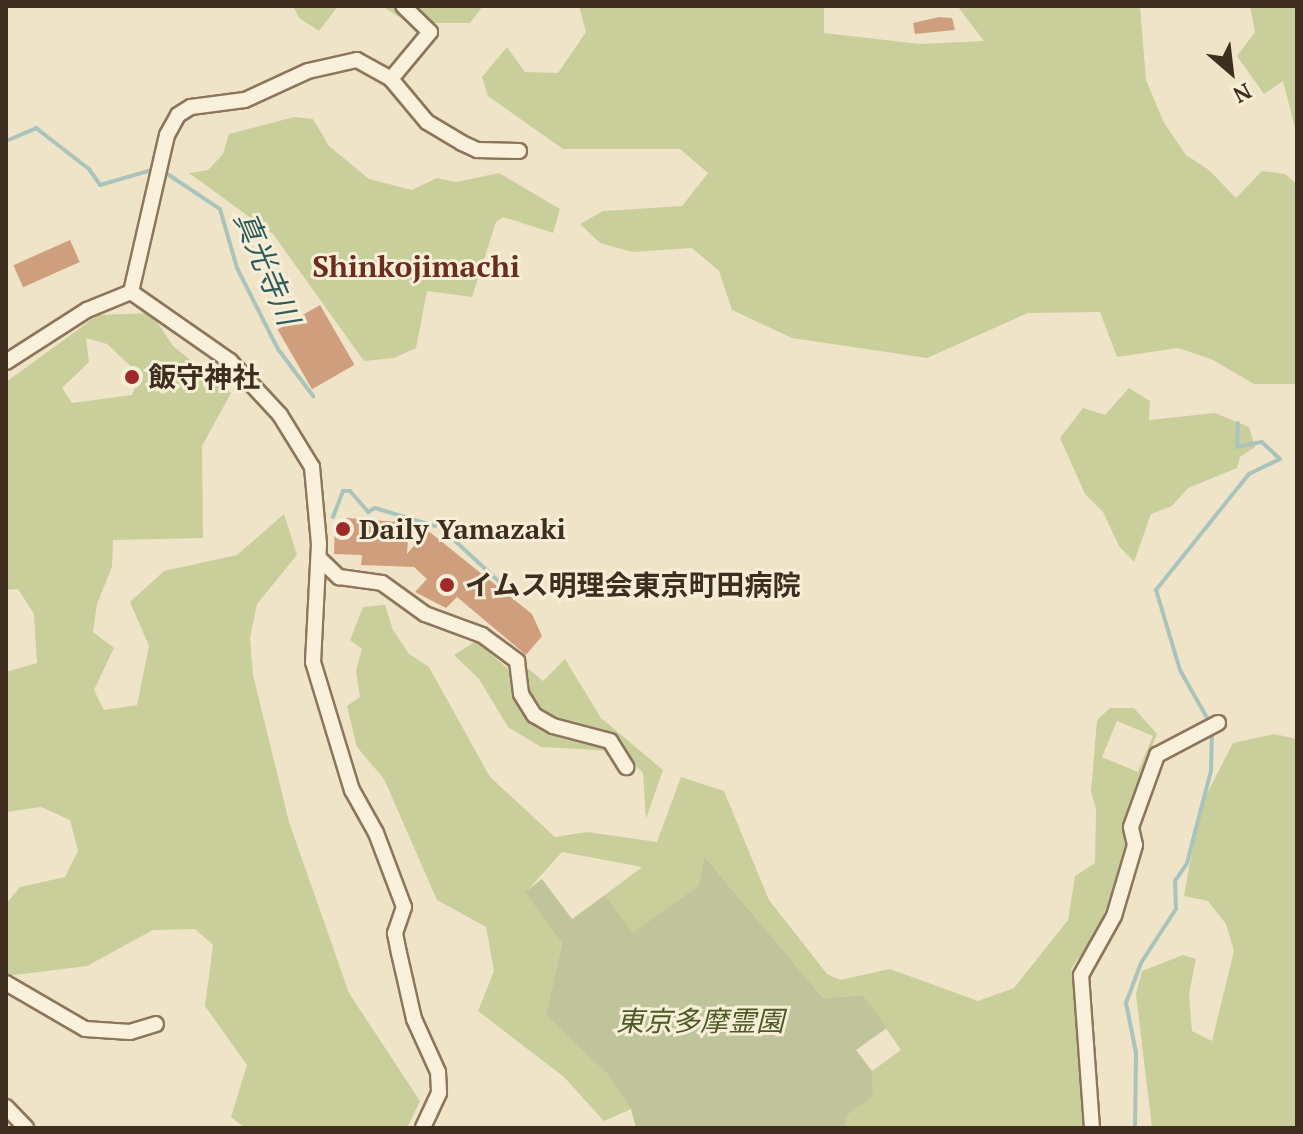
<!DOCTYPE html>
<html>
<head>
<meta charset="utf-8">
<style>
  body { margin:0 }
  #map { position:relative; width:1303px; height:1134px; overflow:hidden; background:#f0e4c8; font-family:"PT Serif","Noto Sans JP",serif }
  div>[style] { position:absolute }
  .green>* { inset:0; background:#c9cf9b }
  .cemetery>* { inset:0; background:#bfc49a }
  .stream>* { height:4px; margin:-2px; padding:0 2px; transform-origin:2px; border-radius:2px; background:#a9c4bc }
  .building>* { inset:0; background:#cf9f7d; transform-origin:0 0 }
  .roads { filter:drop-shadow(2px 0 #8d765c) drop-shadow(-2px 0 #8d765c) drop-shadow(0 2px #8d765c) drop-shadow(0 -2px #8d765c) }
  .minor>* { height:14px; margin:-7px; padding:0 7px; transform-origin:7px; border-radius:7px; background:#faf1dc }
  .dots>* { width:22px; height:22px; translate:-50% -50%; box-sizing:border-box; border:4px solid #f7eed8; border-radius:50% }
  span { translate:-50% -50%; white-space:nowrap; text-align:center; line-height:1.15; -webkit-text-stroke:6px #f7eed8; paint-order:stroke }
  .poi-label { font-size:28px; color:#3d2e20; font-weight:700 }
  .left { translate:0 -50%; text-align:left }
  .park-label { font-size:28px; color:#4d5a26; font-style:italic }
  .neighbourhood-label { font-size:30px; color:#6b2e1e; font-weight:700 }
  .water-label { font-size:30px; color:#2f5d5a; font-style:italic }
  .frame { position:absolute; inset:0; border:8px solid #3d2e20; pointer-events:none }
  .north { position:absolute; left:1191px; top:32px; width:80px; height:80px; -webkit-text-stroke:6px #f7eed8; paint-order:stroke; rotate:152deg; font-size:22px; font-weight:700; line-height:32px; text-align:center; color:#3d2e20 }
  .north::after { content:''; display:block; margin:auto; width:28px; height:36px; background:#3d2e20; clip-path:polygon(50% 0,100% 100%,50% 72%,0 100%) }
</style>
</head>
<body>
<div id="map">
  <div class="green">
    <i style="clip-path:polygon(293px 6px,338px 6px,319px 31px,299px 18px)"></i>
    <i style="clip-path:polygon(382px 6px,483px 6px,470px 23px,408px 23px)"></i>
    <i style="clip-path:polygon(579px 6px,824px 6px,824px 33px,920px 44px,984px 41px,958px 7px,919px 6px,1140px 6px,1146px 80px,1164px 123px,1186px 155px,1209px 170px,1236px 198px,1262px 171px,1285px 174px,1297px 184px,1297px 384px,1254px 384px,1211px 359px,1178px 348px,1117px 357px,1100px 312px,1028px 313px,927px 358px,792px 338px,732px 310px,719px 271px,692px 248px,632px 252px,600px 243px,580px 224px,603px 211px,682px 206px,708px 173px,680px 149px,563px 149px,488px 96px,482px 77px,507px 47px,525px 72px,558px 73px,586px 32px)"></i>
    <i style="clip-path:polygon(1250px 6px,1297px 6px,1297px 136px,1283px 81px,1264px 94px,1237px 56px,1255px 32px)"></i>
    <i style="clip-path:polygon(294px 117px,313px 119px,329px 146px,369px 179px,412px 190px,437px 178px,456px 182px,499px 173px,560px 209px,553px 233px,503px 217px,496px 222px,472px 297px,427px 291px,416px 348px,394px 358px,364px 361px,273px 234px,189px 173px,208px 170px,223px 154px,229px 134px)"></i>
    <i style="clip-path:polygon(evenodd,151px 313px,173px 346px,231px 393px,202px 446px,203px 538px,113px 540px,112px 567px,97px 604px,93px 632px,114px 648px,94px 690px,104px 710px,137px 705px,149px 646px,130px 602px,164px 571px,237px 555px,284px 514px,297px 555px,257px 604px,250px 638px,253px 675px,289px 822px,349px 993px,420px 1101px,407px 1128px,245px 1128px,231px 1117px,247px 1065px,205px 1006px,213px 945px,195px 929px,153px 930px,87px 966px,6px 976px,6px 904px,20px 887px,65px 877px,78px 851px,70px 820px,41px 807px,6px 812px,6px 672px,37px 663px,34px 614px,18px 589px,6px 590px,6px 382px,98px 315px,151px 313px,86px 338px,107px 344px,140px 375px,132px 395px,72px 403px,62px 388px,89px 362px,86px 338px)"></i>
    <i style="clip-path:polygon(1129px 388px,1150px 401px,1149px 420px,1215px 413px,1249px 427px,1255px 447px,1240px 457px,1237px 468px,1188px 488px,1172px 506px,1151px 514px,1134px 562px,1119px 546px,1103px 512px,1085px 494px,1060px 438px,1083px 408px,1105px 415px)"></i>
    <i style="clip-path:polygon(evenodd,385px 605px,393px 630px,409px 654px,429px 667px,490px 777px,555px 837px,587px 832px,657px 842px,681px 777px,724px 791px,769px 900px,827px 974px,840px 980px,890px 969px,978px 1001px,1014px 988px,1068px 920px,1075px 876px,1095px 863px,1096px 809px,1091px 792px,1097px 720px,1110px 708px,1134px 708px,1157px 734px,1127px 811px,1124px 864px,1096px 933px,1071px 969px,1079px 993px,1077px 1051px,1096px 1128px,845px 1128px,846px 1115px,873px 1096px,872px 1071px,901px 1050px,863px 995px,823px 998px,706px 858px,698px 886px,633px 934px,605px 895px,642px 867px,562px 852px,526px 892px,562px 943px,546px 1015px,608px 1075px,631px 1109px,604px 1121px,564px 1077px,478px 1011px,494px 971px,486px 927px,437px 900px,384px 779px,357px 747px,347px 706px,360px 697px,356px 671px,362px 649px,350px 640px,363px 607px,385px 605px,1117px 721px,1153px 736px,1138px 772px,1102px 757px,1117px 721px)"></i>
    <i style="clip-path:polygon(476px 641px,515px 675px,525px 666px,543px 681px,565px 659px,601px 718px,663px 770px,646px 819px,643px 773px,633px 763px,613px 751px,541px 747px,508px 727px,479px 679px,454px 655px)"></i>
    <i style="clip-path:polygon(1274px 734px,1297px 739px,1297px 1128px,1152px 1128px,1136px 994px,1142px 971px,1183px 955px,1196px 959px,1189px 994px,1192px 1031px,1212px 1041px,1234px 951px,1226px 924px,1208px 901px,1184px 896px,1200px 807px,1233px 743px)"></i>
  </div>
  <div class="cemetery">
    <i style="clip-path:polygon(705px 857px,823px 998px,863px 995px,887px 1028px,856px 1050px,872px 1071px,873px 1096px,847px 1115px,845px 1128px,636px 1128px,631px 1109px,608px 1075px,546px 1015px,562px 943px,525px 892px,542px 879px,572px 919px,605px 895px,633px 933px,698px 886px)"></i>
  </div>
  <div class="stream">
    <i style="left:6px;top:141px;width:33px;rotate:-23deg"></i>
    <i style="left:36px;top:128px;width:67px;rotate:37.7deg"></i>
    <i style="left:89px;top:169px;width:19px;rotate:55deg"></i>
    <i style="left:100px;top:185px;width:57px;rotate:-16.2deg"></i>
    <i style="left:166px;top:173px;width:65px;rotate:33.7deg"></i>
    <i style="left:220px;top:209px;width:61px;rotate:73.9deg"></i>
    <i style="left:237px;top:268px;width:91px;rotate:63.2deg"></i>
    <i style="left:278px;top:349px;width:59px;rotate:53.3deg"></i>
    <i style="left:343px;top:491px;width:7px"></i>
    <i style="left:350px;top:491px;width:28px;rotate:49deg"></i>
    <i style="left:368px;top:512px;width:8px;rotate:-30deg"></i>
    <i style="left:375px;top:508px;width:63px;rotate:16.7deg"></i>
    <i style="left:333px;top:517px;width:28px;rotate:-69deg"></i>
    <i style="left:453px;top:539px;width:75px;rotate:42.8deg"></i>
    <i style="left:1210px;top:723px;width:61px;rotate:-119.5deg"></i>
    <i style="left:1180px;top:670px;width:84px;rotate:-106.7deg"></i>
    <i style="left:1156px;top:590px;width:149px;rotate:-51.3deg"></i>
    <i style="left:1249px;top:474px;width:34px;rotate:-26deg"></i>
    <i style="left:1280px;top:459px;width:25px;rotate:-137deg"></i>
    <i style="left:1262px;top:442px;width:25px;rotate:169deg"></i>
    <i style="left:1237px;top:447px;width:24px;rotate:-88deg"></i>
    <i style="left:1135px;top:1128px;width:75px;rotate:-89.2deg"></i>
    <i style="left:1136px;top:1053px;width:51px;rotate:-101.3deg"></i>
    <i style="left:1126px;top:1003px;width:43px;rotate:-69.4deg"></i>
    <i style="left:1141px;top:963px;width:64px;rotate:-57.1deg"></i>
    <i style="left:1176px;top:909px;width:28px;rotate:-92deg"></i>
    <i style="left:1175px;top:881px;width:22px;rotate:-56deg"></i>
    <i style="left:1187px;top:863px;width:95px;rotate:-75.4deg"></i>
    <i style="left:1211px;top:771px;width:40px;rotate:-88.6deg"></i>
  </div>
  <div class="building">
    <i style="clip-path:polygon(939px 17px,952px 18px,955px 30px,915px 34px,913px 23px)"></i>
    <i style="left:70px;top:240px;width:24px;height:62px;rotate:66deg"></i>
    <i style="left:320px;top:305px;width:69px;height:49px;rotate:60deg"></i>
    <i style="clip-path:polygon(347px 518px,409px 523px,407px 554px,427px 530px,532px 614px,542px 636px,526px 655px,457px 597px,446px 608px,415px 592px,427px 579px,414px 567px,361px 565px,362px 555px,334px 554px,335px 524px)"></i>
  </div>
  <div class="roads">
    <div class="minor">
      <i style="left:391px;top:79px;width:61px;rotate:-50.3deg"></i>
      <i style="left:430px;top:32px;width:37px;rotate:-136deg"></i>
      <i style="left:131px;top:292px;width:161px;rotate:-77.1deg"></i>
      <i style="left:167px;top:135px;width:23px;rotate:-61deg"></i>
      <i style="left:178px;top:115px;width:15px;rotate:-32deg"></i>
      <i style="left:191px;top:107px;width:54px;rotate:-7.4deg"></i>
      <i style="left:245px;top:100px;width:69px;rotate:-24.7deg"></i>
      <i style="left:308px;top:71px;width:50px;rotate:-12.7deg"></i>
      <i style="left:357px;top:60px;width:39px;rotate:29deg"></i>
      <i style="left:391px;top:79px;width:56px;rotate:50.1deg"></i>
      <i style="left:427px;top:122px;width:41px;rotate:31deg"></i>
      <i style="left:462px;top:143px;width:17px;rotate:25deg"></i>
      <i style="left:477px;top:150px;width:42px;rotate:1.4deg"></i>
      <i style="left:6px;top:362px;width:96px;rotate:-32.7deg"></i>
      <i style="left:87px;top:310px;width:48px;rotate:-22.2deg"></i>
      <i style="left:131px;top:292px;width:121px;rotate:34.9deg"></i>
      <i style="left:230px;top:361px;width:74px;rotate:47.2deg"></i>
      <i style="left:280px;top:415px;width:61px;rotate:58.4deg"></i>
      <i style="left:312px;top:467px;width:77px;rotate:84.8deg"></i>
      <i style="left:319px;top:544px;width:118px;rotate:92.9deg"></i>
      <i style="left:313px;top:662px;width:134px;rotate:73.1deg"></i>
      <i style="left:352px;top:790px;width:49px;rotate:60.8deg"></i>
      <i style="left:376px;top:833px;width:79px;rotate:69.3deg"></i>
      <i style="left:404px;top:907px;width:28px;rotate:109deg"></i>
      <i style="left:395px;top:933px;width:20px;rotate:79deg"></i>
      <i style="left:399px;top:953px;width:68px;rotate:77.2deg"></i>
      <i style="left:414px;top:1019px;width:58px;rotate:65.6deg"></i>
      <i style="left:438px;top:1072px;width:21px;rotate:87deg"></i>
      <i style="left:439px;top:1093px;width:38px;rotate:115deg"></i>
      <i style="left:319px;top:558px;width:28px;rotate:44deg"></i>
      <i style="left:339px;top:577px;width:43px;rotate:7.9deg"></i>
      <i style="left:382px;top:583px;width:53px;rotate:35.8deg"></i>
      <i style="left:425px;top:614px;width:61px;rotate:20.2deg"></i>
      <i style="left:482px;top:635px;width:44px;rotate:36.6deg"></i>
      <i style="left:517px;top:661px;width:33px;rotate:83deg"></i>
      <i style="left:521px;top:694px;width:25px;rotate:58deg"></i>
      <i style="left:534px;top:715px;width:22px;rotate:30deg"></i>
      <i style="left:553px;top:726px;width:59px;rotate:14.7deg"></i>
      <i style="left:610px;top:741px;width:31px;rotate:58deg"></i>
      <i style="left:6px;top:983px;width:91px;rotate:30.2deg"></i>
      <i style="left:85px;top:1029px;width:45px;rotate:3.8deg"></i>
      <i style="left:130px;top:1032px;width:27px;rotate:-17deg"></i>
      <i style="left:6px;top:1107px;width:29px;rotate:46deg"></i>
      <i style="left:1092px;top:1128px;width:153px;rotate:-94.1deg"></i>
      <i style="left:1081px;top:975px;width:68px;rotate:-60.8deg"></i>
      <i style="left:1114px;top:916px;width:74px;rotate:-73.5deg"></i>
      <i style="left:1135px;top:845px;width:18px;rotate:-103deg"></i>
      <i style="left:1131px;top:827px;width:77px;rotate:-70.1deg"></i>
      <i style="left:1157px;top:755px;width:69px;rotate:-27.7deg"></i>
    </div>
  </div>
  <div class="dots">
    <i style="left:132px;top:377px;background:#9e2a2b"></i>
    <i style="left:343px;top:529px;background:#9e2a2b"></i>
    <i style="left:447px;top:585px;background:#9e2a2b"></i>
  </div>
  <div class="poi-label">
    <span class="left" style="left:148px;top:377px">飯守神社</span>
    <span class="left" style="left:359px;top:529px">Daily Yamazaki</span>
    <span class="left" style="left:465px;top:585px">イムス明理会東京町田病院</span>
  </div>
  <div class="park-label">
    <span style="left:700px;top:1021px">東京多摩霊園</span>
  </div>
  <div class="neighbourhood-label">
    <span style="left:416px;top:266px">Shinkojimachi</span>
  </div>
  <div class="water-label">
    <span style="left:267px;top:268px;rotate:67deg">真光寺川</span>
  </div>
  <div class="frame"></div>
  <div class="north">N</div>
</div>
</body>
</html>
